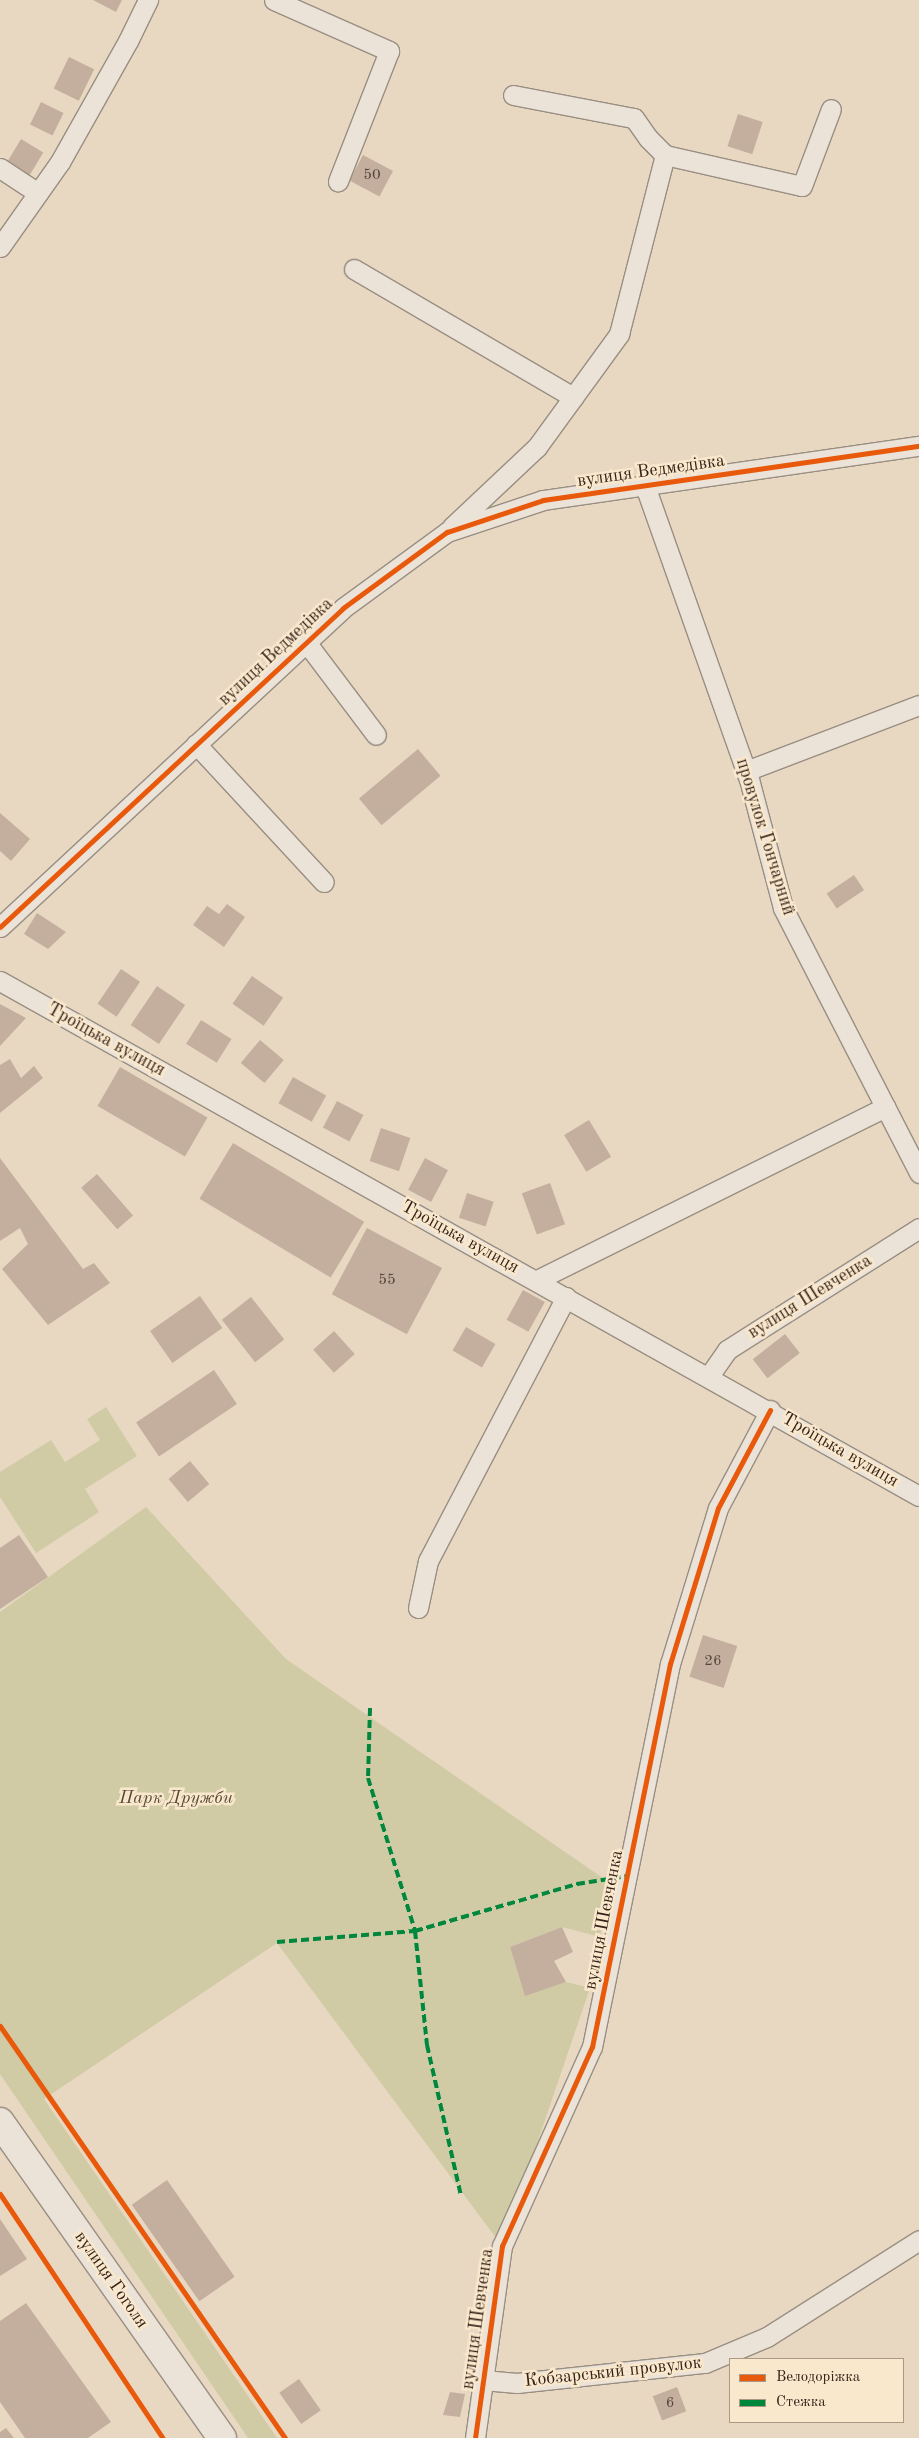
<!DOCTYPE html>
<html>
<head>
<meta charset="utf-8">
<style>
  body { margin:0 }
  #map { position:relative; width:919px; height:2438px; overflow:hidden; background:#e8d8c2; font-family:"Old Standard TT",serif }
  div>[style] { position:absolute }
  .green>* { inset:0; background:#d0cba5 }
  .building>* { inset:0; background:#c4af9e; transform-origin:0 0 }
  .roads { filter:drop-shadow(1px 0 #998e81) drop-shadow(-1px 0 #998e81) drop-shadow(0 1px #998e81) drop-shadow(0 -1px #998e81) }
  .street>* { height:19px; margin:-9.5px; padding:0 9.5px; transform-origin:9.5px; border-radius:9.5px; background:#ebe3d8 }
  .secondary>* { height:28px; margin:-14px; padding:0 14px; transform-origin:14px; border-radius:14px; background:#ebe3d8 }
  .quiet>* { height:4px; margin-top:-2px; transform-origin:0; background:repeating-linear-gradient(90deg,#00873e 0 8px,transparent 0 12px) }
  .cycleway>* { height:5px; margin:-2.5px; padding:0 2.5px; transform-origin:2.5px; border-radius:2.5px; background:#e8590c }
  span { translate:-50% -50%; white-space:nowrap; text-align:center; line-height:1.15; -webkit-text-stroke:5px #fae8cd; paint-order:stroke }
  .number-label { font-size:15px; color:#58453b }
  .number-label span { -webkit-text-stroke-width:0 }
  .street-label { font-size:18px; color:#34221a }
  .park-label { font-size:18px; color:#564a37; font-style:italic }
  .legend { position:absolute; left:729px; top:2358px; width:175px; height:65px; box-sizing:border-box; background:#fae8cd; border:1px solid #ab9985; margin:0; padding:6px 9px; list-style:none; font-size:15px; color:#34221a }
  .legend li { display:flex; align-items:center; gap:10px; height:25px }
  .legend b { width:25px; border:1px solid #ab9985 }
</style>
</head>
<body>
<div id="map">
  <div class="green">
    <i style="clip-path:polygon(106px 1407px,137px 1456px,85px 1489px,99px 1512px,36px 1553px,0 1497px,0 1472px,51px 1440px,65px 1462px,100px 1440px,87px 1419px)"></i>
    <i style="clip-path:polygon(146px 1507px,286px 1659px,610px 1883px,600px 1937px,562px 1927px,510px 1947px,525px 1995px,566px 1982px,590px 1988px,502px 2246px,277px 1943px,44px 2099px,277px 2438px,248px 2438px,0 2074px,0 1612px)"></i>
  </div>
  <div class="building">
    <i style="clip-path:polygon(93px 0,122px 0,116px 12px)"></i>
    <i style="left:69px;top:57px;width:28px;height:35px;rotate:26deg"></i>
    <i style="left:41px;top:102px;width:25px;height:25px;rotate:26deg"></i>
    <i style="left:738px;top:114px;width:26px;height:34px;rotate:18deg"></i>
    <i style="left:21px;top:139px;width:26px;height:28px;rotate:31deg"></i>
    <i style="left:363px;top:155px;width:34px;height:29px;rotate:28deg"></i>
    <i style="left:418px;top:749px;width:35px;height:77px;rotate:50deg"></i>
    <i style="clip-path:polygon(0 813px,30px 839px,11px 861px,0 851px)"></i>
    <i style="left:854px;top:875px;width:18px;height:33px;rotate:56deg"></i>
    <i style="clip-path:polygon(227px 904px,245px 917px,224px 947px,193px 925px,207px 906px,219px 914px)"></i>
    <i style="clip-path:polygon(37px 913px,66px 932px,48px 949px,24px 934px)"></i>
    <i style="left:121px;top:969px;width:23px;height:42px;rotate:34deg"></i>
    <i style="left:252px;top:976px;width:38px;height:34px;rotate:35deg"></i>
    <i style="left:157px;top:986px;width:34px;height:47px;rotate:34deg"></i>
    <i style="clip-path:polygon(0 1004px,26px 1018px,0 1046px)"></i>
    <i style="left:201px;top:1020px;width:36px;height:28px;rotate:32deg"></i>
    <i style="left:260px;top:1040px;width:31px;height:30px;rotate:40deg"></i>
    <i style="clip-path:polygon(10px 1059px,21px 1078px,34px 1066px,43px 1078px,0 1113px,0 1065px)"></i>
    <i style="left:120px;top:1067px;width:101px;height:45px;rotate:30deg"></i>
    <i style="left:293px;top:1077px;width:38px;height:30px;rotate:29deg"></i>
    <i style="left:337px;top:1101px;width:30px;height:30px;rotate:28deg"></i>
    <i style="left:589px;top:1120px;width:43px;height:29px;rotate:59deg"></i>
    <i style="left:381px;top:1128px;width:31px;height:35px;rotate:19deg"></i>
    <i style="left:233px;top:1143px;width:153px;height:65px;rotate:31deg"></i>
    <i style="clip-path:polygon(0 1158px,83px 1269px,94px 1263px,110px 1283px,48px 1325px,2px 1269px,28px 1244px,20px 1228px,0 1241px)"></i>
    <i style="left:425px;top:1158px;width:26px;height:36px;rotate:28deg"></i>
    <i style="left:97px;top:1174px;width:55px;height:21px;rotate:49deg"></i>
    <i style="left:550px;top:1183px;width:44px;height:30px;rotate:70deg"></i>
    <i style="left:467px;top:1193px;width:28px;height:26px;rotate:18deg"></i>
    <i style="left:367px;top:1228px;width:85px;height:75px;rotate:28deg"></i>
    <i style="left:523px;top:1290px;width:25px;height:34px;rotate:29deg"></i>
    <i style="left:200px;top:1296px;width:39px;height:61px;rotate:55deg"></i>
    <i style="left:251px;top:1297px;width:54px;height:37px;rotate:52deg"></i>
    <i style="left:466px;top:1327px;width:34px;height:27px;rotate:30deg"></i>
    <i style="left:334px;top:1331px;width:31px;height:28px;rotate:48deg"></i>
    <i style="left:785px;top:1334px;width:24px;height:41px;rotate:52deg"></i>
    <i style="left:214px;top:1370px;width:41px;height:94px;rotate:56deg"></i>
    <i style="left:190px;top:1461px;width:30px;height:28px;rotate:50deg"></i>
    <i style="clip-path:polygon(19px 1535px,48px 1577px,0 1609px,0 1548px)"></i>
    <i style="left:703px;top:1635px;width:36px;height:44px;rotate:18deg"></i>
    <i style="clip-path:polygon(562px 1927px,573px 1952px,554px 1961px,566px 1982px,525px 1996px,510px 1947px)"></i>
    <i style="left:167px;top:2180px;width:118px;height:43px;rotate:55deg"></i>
    <i style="clip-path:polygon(0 2219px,27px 2259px,0 2276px)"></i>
    <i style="clip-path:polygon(26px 2303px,111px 2422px,88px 2438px,25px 2438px,0 2402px,0 2321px)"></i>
    <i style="left:299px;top:2379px;width:38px;height:24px;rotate:55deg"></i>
    <i style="left:677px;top:2387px;width:26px;height:26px;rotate:69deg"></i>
    <i style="clip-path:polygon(450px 2392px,465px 2394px,460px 2417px,443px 2415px)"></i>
    <i style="clip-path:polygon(6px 2428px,14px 2438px,0 2438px,0 2432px)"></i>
  </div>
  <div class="roads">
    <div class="street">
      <i style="left:274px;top:0;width:126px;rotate:23.9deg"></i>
      <i style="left:389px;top:51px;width:140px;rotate:111.4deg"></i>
      <i style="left:513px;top:95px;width:123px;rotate:10.8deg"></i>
      <i style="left:634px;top:118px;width:24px;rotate:55deg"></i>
      <i style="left:648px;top:138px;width:24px;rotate:45deg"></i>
      <i style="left:0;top:168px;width:45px;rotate:33.3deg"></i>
      <i style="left:0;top:247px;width:104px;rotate:-54.8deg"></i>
      <i style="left:60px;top:162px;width:139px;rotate:-60.7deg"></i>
      <i style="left:128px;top:41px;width:46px;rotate:-64deg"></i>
      <i style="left:354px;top:269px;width:254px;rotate:30.3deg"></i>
      <i style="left:645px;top:486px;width:311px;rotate:70.5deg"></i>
      <i style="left:749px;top:779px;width:133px;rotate:75.2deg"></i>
      <i style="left:783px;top:908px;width:298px;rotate:62.8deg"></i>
      <i style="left:452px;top:527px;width:117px;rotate:-43.3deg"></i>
      <i style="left:537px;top:447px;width:140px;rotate:-54deg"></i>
      <i style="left:619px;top:334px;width:185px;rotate:-75.6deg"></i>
      <i style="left:665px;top:155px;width:140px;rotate:12.8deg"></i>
      <i style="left:802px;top:186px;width:82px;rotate:-69.4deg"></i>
      <i style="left:306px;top:642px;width:116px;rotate:53deg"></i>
      <i style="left:196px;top:744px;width:188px;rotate:47.2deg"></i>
      <i style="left:746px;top:771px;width:185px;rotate:-20.9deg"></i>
      <i style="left:0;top:927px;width:468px;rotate:-42.9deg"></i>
      <i style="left:343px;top:608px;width:129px;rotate:-36.2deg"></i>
      <i style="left:447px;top:532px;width:101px;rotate:-18.4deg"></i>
      <i style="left:543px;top:500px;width:380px;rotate:-8.2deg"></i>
      <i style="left:0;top:981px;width:1053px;rotate:29.27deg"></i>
      <i style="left:537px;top:1280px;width:389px;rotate:-26.4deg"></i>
      <i style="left:709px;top:1376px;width:32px;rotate:-55deg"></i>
      <i style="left:727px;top:1350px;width:227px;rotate:-32.4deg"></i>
      <i style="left:418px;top:1608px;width:48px;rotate:-78deg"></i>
      <i style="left:428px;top:1561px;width:298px;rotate:-62.4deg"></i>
      <i style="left:483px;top:2380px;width:34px;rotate:5deg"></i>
      <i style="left:517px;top:2383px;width:189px;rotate:-6.1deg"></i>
      <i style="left:705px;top:2363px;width:67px;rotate:-22.8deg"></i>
      <i style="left:767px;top:2337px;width:180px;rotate:-32.5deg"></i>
      <i style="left:475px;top:2438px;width:194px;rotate:-82deg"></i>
      <i style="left:502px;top:2246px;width:218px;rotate:-65.7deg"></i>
      <i style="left:592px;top:2047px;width:391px;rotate:-78.5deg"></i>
      <i style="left:670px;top:1664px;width:163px;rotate:-72.9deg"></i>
      <i style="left:718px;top:1508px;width:111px;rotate:-62deg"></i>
    </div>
    <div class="secondary">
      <i style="left:0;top:2122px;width:386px;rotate:54.9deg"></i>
    </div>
  </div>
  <div class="quiet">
    <i style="left:370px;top:1708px;width:70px;rotate:91.6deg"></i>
    <i style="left:368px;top:1778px;width:160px;rotate:72.9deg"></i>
    <i style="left:415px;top:1931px;width:115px;rotate:84deg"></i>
    <i style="left:427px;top:2045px;width:155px;rotate:77.3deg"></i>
    <i style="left:277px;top:1942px;width:138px;rotate:-4.6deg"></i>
    <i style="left:415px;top:1931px;width:169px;rotate:-16.2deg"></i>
    <i style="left:577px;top:1884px;width:51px;rotate:-9.1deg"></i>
  </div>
  <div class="cycleway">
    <i style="left:0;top:927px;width:468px;rotate:-42.9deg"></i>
    <i style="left:343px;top:608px;width:129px;rotate:-36.2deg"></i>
    <i style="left:447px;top:532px;width:101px;rotate:-18.4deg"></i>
    <i style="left:543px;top:500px;width:380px;rotate:-8.2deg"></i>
    <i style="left:0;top:2026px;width:501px;rotate:55.33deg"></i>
    <i style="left:0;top:2194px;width:293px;rotate:56.3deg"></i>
    <i style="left:475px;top:2438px;width:194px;rotate:-82deg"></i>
    <i style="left:502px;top:2246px;width:218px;rotate:-65.7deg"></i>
    <i style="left:592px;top:2047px;width:391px;rotate:-78.5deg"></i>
    <i style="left:670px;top:1664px;width:163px;rotate:-72.9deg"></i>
    <i style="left:718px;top:1508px;width:111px;rotate:-62deg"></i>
  </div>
  <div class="number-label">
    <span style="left:372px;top:176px">50</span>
    <span style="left:387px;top:1281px">55</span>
    <span style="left:713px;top:1662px">26</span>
    <span style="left:670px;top:2404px">6</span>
  </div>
  <div class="street-label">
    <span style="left:651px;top:471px;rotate:-8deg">вулиця Ведмедівка</span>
    <span style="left:276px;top:652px;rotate:-43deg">вулиця Ведмедівка</span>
    <span style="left:765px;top:837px;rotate:73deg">провулок Гончарний</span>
    <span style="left:106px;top:1040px;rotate:29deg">Троїцька вулиця</span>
    <span style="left:460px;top:1237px;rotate:29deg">Троїцька вулиця</span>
    <span style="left:810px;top:1297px;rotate:-32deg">вулиця Шевченка</span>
    <span style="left:840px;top:1450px;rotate:30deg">Троїцька вулиця</span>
    <span style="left:604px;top:1920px;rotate:-79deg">вулиця Шевченка</span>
    <span style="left:111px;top:2280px;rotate:55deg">вулиця Гоголя</span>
    <span style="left:478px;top:2319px;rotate:-82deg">вулиця Шевченка</span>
    <span style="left:613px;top:2372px;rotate:-6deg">Кобзарський провулок</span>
  </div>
  <div class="park-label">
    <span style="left:176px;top:1798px">Парк Дружби</span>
  </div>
  <ul class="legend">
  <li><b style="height:6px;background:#e8590c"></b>Велодоріжка</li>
  <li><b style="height:6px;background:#00873e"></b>Стежка</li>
  </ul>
</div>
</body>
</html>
